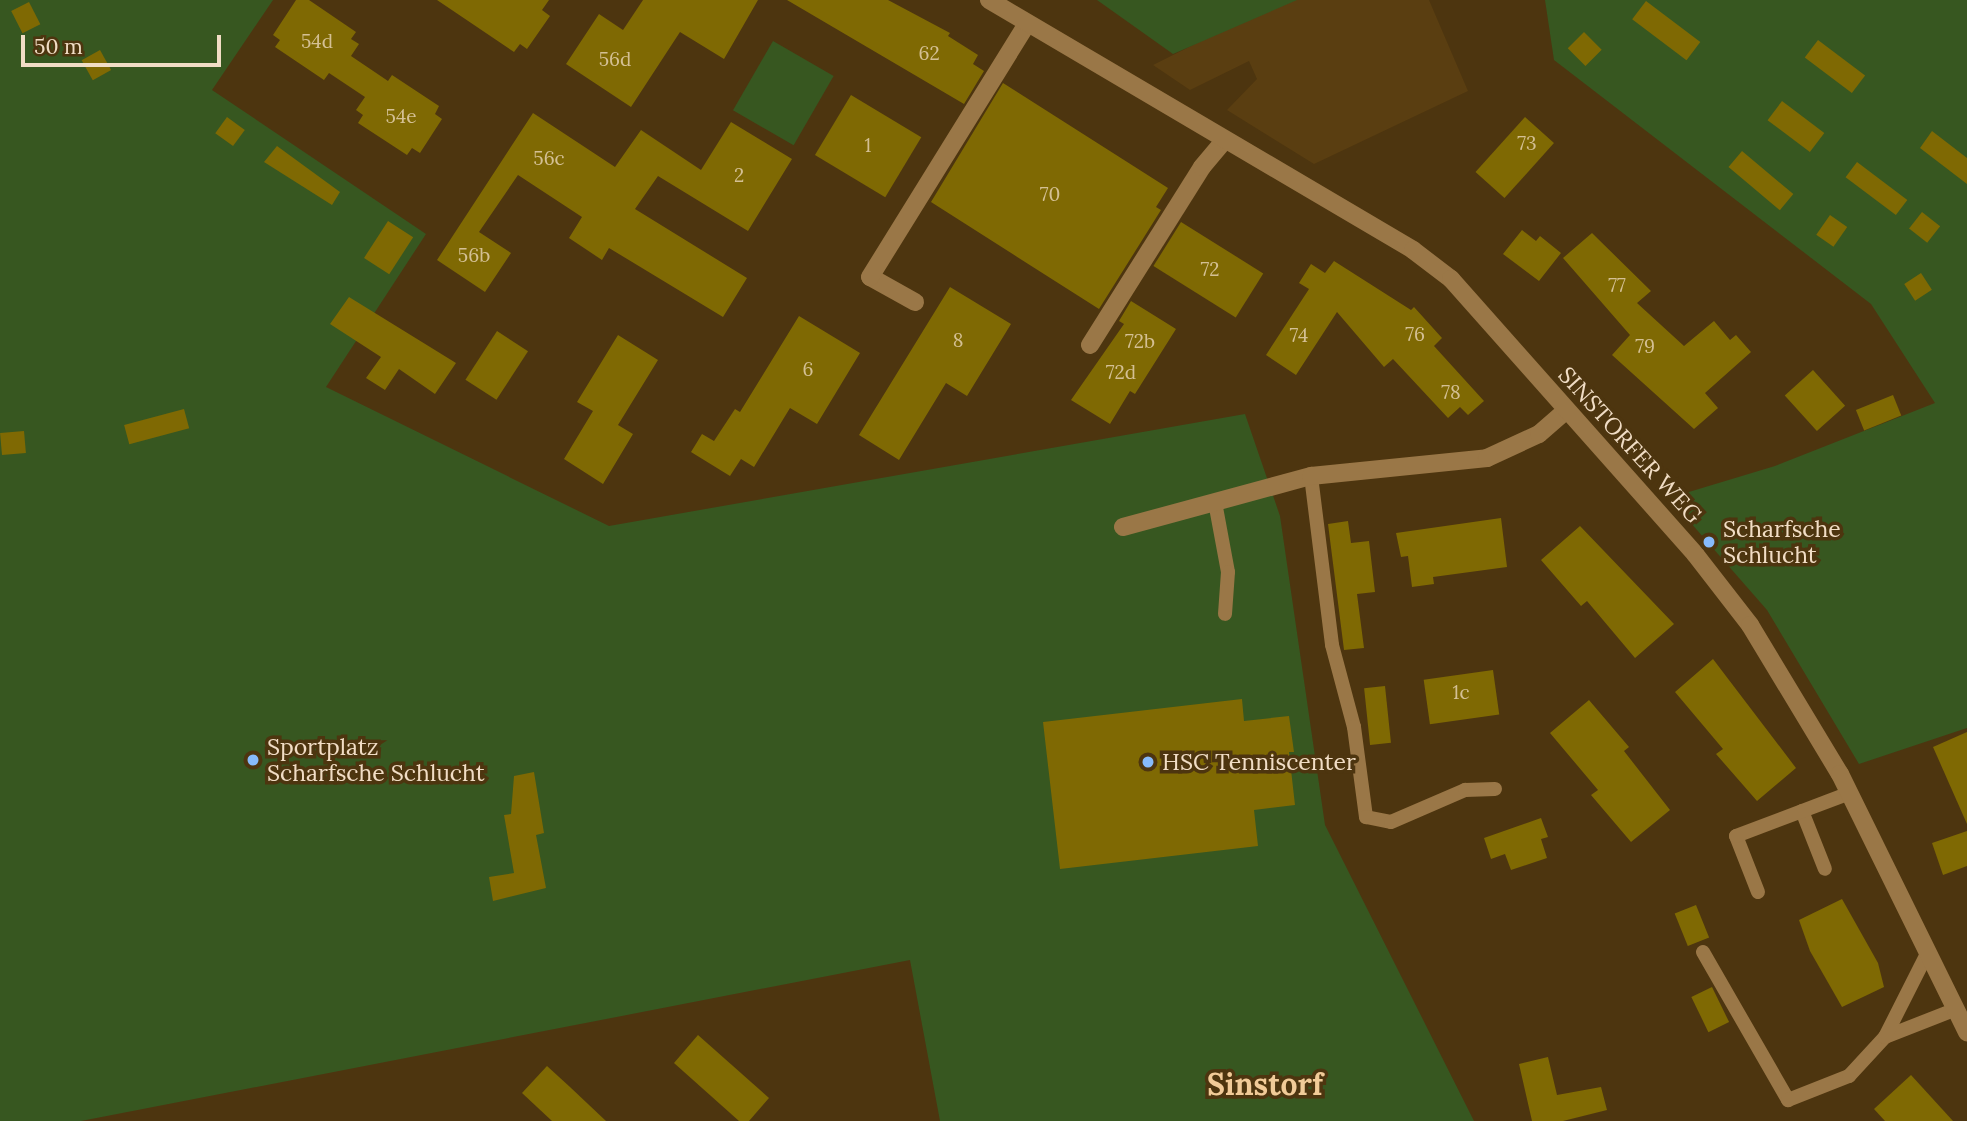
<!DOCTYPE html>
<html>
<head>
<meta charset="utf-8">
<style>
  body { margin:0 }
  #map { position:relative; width:1967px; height:1121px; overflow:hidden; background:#4d350f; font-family:Lora,serif }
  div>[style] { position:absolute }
  .built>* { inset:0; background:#5a3e11 }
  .green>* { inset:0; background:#375720; transform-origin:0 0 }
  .building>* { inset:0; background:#7f6903; transform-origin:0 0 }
  .service>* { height:14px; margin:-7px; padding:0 7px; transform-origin:7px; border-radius:7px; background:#9a7747 }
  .minor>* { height:18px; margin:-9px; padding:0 9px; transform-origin:9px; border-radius:9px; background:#9a7747 }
  .tertiary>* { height:18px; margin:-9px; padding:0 9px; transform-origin:9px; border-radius:9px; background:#9a7747 }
  .dots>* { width:19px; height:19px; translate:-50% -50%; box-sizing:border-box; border:4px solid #4d350f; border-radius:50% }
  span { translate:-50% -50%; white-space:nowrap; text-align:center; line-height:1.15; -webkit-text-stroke:7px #4d350f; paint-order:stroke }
  .number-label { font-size:19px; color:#d4c094 }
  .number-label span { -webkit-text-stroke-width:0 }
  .street-label { font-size:23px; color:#f1ddc5 }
  .poi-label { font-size:23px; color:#f1ddc5 }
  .left { translate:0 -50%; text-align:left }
  .district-label { font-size:30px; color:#f1cb98; font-weight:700 }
  .scale { position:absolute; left:21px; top:35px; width:200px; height:32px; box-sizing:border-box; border:4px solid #f1ddc5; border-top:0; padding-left:9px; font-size:21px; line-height:24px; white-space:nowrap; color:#f1ddc5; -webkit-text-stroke:5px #4d350f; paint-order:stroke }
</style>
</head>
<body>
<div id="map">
  <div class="built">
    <i style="clip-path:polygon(1283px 0,1429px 0,1468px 91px,1314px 164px,1227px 110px,1257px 79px,1249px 61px,1190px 90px,1153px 65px)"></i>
  </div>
  <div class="green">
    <i style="clip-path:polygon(0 0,273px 0,212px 90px,426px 234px,326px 387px,609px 526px,1245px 414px,1280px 516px,1325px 825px,1474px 1121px,940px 1121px,910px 960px,81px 1121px,0 1121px)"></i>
    <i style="clip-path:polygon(1097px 0,1297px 0,1173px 54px)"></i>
    <i style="clip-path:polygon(1545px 0,1967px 0,1967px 728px,1859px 764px,1767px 610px,1669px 498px,1775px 466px,1935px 403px,1871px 304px,1554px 60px)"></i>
    <i style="left:773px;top:41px;width:70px;height:80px;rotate:30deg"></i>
  </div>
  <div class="building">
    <i style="clip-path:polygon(296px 0,309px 0,356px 32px,351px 39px,359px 44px,351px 56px,388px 81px,392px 75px,439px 106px,435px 114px,442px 119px,420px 153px,412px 148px,407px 155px,358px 123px,363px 115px,356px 110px,365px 97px,329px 73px,324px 80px,275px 47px,280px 40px,273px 35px)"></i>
    <i style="clip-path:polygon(437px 0,549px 0,542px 10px,550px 16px,527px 49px,520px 44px,514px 52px)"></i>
    <i style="clip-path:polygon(643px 0,758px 0,724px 59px,680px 32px,631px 107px,566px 64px,599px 14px,623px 30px)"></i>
    <i style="clip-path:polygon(787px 0,888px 0,950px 33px,948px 36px,978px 55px,973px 64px,984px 71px,964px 104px)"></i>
    <i style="left:1646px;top:1px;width:68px;height:23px;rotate:37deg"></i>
    <i style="left:29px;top:2px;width:25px;height:20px;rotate:63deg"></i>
    <i style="left:1584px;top:32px;width:25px;height:23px;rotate:45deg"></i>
    <i style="left:1818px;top:40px;width:59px;height:22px;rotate:37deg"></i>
    <i style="left:100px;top:50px;width:23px;height:21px;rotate:61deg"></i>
    <i style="clip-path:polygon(1003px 83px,1168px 188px,1156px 207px,1161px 210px,1099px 309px,931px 202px)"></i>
    <i style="left:851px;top:95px;width:82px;height:70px;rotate:31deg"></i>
    <i style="left:1782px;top:101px;width:53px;height:24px;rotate:37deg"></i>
    <i style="clip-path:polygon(533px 113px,615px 167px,641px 130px,701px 170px,731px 122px,792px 159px,748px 231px,658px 176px,635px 209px,747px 278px,723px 317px,609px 248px,602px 260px,569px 238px,582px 217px,518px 175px,479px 232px,511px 253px,485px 292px,437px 260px)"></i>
    <i style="left:227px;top:117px;width:22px;height:20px;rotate:36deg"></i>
    <i style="left:1525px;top:117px;width:39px;height:74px;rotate:42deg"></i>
    <i style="clip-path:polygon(1932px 131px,1967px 158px,1967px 184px,1920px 148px)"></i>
    <i style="clip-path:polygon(277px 146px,340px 192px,332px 205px,264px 162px)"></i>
    <i style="left:1742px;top:151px;width:67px;height:21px;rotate:40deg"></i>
    <i style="left:1857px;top:162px;width:63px;height:19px;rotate:37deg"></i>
    <i style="left:1922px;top:212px;width:23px;height:21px;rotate:38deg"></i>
    <i style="left:1830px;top:215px;width:21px;height:24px;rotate:35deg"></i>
    <i style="left:388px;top:221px;width:30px;height:44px;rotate:33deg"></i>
    <i style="left:1181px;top:222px;width:97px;height:52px;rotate:32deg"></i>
    <i style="clip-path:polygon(1522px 230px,1536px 241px,1540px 236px,1561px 253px,1539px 281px,1503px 254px)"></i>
    <i style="clip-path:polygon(1592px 233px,1651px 291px,1637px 303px,1684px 346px,1714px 321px,1730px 340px,1736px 335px,1751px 352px,1705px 393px,1718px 408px,1694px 429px,1612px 355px,1630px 335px,1563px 258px)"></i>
    <i style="clip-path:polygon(1334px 261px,1411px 310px,1414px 307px,1442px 338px,1434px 346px,1484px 401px,1468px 415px,1460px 407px,1448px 418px,1393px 359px,1384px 367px,1337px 312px,1296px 375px,1266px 355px,1309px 289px,1299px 283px,1311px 264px,1325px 273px)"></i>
    <i style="left:1921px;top:273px;width:20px;height:20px;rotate:57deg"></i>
    <i style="clip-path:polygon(950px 287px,1011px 324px,967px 396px,946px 383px,899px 460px,859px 435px)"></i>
    <i style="clip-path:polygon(349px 297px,456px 363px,435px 394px,399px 369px,385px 390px,366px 378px,381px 357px,330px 324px)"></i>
    <i style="clip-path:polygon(1131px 301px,1176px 329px,1135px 394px,1130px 391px,1110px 424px,1071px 400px,1124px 324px,1119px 321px)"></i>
    <i style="clip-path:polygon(799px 316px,860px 353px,817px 424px,790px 408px,754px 467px,741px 459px,730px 476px,691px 452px,702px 434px,714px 441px,735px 409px,740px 412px)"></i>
    <i style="left:497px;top:331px;width:37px;height:58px;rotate:33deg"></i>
    <i style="clip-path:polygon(618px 335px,658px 360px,618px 425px,633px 434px,603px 484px,564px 459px,593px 411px,577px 402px)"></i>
    <i style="left:1813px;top:370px;width:48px;height:38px;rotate:48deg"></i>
    <i style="left:1893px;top:395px;width:22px;height:40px;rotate:68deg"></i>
    <i style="left:184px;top:409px;width:20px;height:62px;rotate:75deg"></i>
    <i style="left:24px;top:431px;width:22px;height:24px;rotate:85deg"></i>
    <i style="clip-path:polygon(1501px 518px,1507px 567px,1433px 577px,1434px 584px,1412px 587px,1408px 556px,1401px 557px,1396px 533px)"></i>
    <i style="clip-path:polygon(1348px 521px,1351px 543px,1369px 541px,1375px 592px,1357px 594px,1364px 648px,1344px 650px,1328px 524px)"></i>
    <i style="clip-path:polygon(1580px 526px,1674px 624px,1635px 658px,1587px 601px,1581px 606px,1541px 560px)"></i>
    <i style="clip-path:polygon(1713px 659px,1796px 768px,1757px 801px,1716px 754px,1723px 749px,1675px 692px)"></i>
    <i style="left:1493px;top:670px;width:45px;height:70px;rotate:82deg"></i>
    <i style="left:1385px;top:686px;width:57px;height:21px;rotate:84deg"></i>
    <i style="clip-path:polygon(1242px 699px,1244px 721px,1289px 716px,1294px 752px,1289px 752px,1295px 805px,1254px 810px,1258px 846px,1060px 869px,1043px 722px)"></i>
    <i style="clip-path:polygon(1589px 700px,1629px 747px,1624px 751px,1670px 810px,1631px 842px,1591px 795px,1598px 790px,1550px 733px)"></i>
    <i style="clip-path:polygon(1967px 732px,1967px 824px,1933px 747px)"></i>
    <i style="clip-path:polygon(534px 772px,544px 833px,536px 835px,546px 888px,493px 901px,489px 877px,514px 873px,504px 815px,511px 814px,514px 776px)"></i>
    <i style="clip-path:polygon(1541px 818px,1548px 837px,1541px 839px,1547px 858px,1511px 870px,1505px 854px,1491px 859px,1484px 838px)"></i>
    <i style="clip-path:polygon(1967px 831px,1967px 866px,1943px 875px,1932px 843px)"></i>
    <i style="clip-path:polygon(1842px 899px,1878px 963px,1884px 987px,1842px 1007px,1810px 951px,1799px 920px)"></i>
    <i style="left:1696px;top:905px;width:35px;height:23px;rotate:68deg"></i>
    <i style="left:1712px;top:987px;width:39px;height:23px;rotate:64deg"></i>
    <i style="clip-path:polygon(698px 1035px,769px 1098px,749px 1121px,739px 1121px,674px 1063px)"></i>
    <i style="clip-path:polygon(1548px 1057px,1557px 1095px,1601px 1087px,1607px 1110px,1563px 1121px,1532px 1121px,1519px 1064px)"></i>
    <i style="clip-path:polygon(547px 1066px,570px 1087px,606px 1121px,552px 1121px,522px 1093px)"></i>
    <i style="clip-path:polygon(1911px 1075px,1953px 1121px,1885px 1121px,1874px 1109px)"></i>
  </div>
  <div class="service">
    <i style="left:1311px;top:476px;width:170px;rotate:82.9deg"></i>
    <i style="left:1332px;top:645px;width:85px;rotate:75deg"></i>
    <i style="left:1354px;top:727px;width:91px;rotate:82.4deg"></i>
    <i style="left:1366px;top:817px;width:25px;rotate:11deg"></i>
    <i style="left:1391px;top:822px;width:81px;rotate:-23.4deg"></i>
    <i style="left:1465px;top:790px;width:30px;rotate:-2deg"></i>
    <i style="left:1215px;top:502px;width:71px;rotate:79.5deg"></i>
    <i style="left:1228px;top:572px;width:42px;rotate:94.1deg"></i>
    <i style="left:1802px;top:811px;width:62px;rotate:68.4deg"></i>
    <i style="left:1758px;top:892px;width:60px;rotate:-111.4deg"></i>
    <i style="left:1736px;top:836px;width:122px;rotate:-20.7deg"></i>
    <i style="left:1703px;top:952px;width:171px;rotate:60.1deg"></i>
    <i style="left:1788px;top:1100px;width:66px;rotate:-21.5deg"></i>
    <i style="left:1849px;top:1076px;width:53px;rotate:-47.3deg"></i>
    <i style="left:1885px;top:1037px;width:74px;rotate:-21.4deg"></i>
    <i style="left:1885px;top:1037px;width:93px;rotate:-63.2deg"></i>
  </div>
  <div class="minor">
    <i style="left:915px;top:302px;width:51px;rotate:-150.9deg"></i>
    <i style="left:870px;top:277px;width:298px;rotate:-58.2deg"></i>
    <i style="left:1090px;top:345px;width:210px;rotate:-57.8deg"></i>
    <i style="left:1202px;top:167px;width:35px;rotate:-50deg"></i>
    <i style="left:1123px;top:527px;width:195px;rotate:-15.2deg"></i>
    <i style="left:1311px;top:476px;width:177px;rotate:-5.8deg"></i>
    <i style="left:1487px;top:458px;width:57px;rotate:-24.8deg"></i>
    <i style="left:1539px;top:434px;width:35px;rotate:-41deg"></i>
  </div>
  <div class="tertiary">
    <i style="left:989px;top:0;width:492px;rotate:30.5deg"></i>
    <i style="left:1413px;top:250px;width:48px;rotate:37.3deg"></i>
    <i style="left:1451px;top:279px;width:368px;rotate:48.4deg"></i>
    <i style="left:1695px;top:554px;width:90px;rotate:52.2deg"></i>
    <i style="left:1750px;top:625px;width:174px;rotate:58.9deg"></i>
    <i style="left:1840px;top:774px;width:288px;rotate:63.8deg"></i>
  </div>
  <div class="dots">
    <i style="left:1709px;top:542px;background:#87bbfb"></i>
    <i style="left:253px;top:760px;background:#87bbfb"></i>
    <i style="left:1148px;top:762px;background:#87bbfb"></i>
  </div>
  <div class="number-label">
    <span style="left:317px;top:42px">54d</span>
    <span style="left:929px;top:54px">62</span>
    <span style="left:615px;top:60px">56d</span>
    <span style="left:401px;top:117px">54e</span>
    <span style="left:1527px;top:144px">73</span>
    <span style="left:868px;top:146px">1</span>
    <span style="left:549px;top:159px">56c</span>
    <span style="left:739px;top:176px">2</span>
    <span style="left:1050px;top:195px">70</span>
    <span style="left:474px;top:256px">56b</span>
    <span style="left:1210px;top:270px">72</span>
    <span style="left:1617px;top:286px">77</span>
    <span style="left:1415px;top:335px">76</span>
    <span style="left:1299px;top:336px">74</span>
    <span style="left:958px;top:341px">8</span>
    <span style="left:1140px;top:342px">72b</span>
    <span style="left:1645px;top:347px">79</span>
    <span style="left:808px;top:370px">6</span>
    <span style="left:1121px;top:373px">72d</span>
    <span style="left:1451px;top:393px">78</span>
    <span style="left:1461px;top:693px">1c</span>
  </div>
  <div class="street-label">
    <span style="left:1630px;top:445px;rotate:48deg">SINSTORFER WEG</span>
  </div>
  <div class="poi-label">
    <span class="left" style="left:1723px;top:542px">Scharfsche<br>Schlucht</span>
    <span class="left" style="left:267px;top:760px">Sportplatz<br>Scharfsche Schlucht</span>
    <span class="left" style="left:1162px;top:762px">HSC Tenniscenter</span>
  </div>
  <div class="district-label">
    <span style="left:1265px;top:1084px">Sinstorf</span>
  </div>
  <div class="scale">50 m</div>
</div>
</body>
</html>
